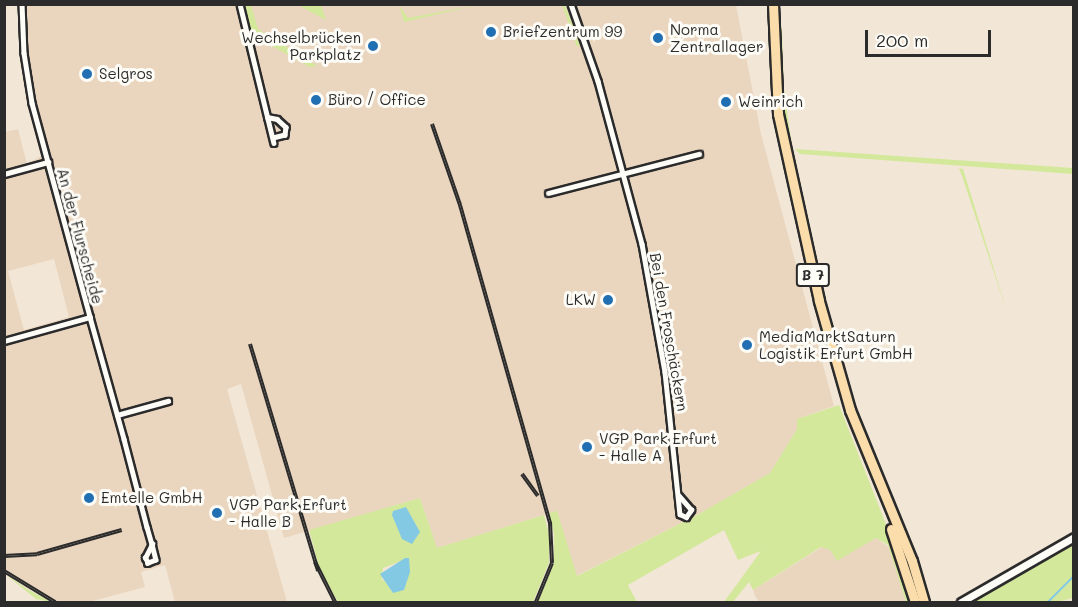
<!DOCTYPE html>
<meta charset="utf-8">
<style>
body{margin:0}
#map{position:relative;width:1078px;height:607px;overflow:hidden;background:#f2e6d6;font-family:Mali,sans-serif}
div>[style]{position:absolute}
.built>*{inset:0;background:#ead6bf}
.green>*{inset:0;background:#d4e89c}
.water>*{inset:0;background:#83c9e4}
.stream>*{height:1.5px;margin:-0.75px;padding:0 0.75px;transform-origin:0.75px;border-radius:0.75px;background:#83c9e4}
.roads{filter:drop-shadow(2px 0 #2b2b2b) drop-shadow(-2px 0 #2b2b2b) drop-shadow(0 2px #2b2b2b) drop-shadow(0 -2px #2b2b2b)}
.street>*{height:4.5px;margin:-2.25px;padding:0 2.25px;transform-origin:2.25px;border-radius:2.25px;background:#fdfcf7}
.secondary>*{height:7px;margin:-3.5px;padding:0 3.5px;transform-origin:3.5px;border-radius:3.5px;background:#fdfcf7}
.highway>*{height:9px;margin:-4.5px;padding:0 4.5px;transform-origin:4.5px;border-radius:4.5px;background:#faddab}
.rail>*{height:4px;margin-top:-2px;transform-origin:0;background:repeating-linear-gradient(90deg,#fdfcf7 0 4.5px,#2b2b2b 0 9px);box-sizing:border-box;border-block:2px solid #2b2b2b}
.dots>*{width:16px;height:16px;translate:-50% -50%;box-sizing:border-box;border:3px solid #fdfcf7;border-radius:50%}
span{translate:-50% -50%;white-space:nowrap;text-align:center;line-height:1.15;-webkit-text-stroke:6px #fdfcf7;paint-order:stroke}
.shield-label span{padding:2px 4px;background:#fdfcf7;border:2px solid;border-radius:4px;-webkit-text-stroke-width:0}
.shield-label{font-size:14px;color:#2b2b2b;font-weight:700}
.poi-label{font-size:15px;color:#2b2b2b}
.left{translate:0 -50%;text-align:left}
.right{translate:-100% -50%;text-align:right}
.street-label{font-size:15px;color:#2b2b2b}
.frame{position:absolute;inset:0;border:6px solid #2b2b2b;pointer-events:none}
.scale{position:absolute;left:865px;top:30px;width:126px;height:27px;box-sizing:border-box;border:3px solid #2b2b2b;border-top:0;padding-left:8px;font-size:18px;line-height:21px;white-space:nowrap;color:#2b2b2b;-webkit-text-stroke:4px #fdfcf7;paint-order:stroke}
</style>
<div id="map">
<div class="built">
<div style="clip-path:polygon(evenodd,18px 5px,736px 5px,761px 134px,834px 406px,797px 419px,797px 429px,770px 473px,697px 515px,576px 576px,557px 511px,437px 548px,420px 498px,284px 538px,241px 384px,227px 389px,287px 602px,175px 602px,165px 565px,141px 572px,145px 587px,89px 602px,51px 602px,5px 574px,5px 132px,18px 129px,27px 164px,41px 156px,20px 63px,18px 5px,54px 259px,69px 317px,24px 330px,8px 271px,54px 259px)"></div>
<div style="clip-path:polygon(876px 538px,891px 549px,906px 602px,759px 602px,755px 596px,753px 590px,822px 547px,830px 550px,837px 561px)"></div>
</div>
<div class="green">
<div style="clip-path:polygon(245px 5px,251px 5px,258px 29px,317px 66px,310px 67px,259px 39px,252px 42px)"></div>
<div style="clip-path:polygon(298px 5px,321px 5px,326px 20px)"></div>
<div style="clip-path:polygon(399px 5px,408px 18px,477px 5px,404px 22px)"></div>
<div style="clip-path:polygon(562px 5px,565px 5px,580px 45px,577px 47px)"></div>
<div style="clip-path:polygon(776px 29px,782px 29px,784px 90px,793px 153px,788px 151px,781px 120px)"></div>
<div style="clip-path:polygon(795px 149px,1073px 168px,1073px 174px,800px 154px)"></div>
<div style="clip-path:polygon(959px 168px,963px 169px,1008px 315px,963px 179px)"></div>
<div style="clip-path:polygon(839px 405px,893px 542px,910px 602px,906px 602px,888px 545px,876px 538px,837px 561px,830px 550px,821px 547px,753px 590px,749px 582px,733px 602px,724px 602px,761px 551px,738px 560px,724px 530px,628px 585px,637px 602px,538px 602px,554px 563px,554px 534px,549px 513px,557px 511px,577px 576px,697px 515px,770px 473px,797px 429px,797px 419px)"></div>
<div style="clip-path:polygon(evenodd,420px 498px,437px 548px,544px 515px,549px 534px,549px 563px,533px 602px,338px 602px,320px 570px,309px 530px,420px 498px,401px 561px,407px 578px,404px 584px,382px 580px,383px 568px,401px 561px)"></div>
<div style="clip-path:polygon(1073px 540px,1073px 598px,1057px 602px,968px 602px)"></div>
<div style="clip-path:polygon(5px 574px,29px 590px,51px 602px,36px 599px)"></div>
</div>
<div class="water">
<div style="clip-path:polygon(406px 507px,420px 532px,412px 544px,402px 539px,392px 515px,393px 511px)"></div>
<div style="clip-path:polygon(405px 558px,409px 558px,410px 572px,404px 590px,393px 593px,380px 574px)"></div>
</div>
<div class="stream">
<div style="left:1048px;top:602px;width:37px;rotate:-45deg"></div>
</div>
<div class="roads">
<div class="street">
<div style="left:22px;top:4px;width:49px;rotate:87.7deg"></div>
<div style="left:24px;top:53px;width:51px;rotate:80.9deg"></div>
<div style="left:32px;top:103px;width:222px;rotate:74.8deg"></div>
<div style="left:90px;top:317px;width:127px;rotate:74.4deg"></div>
<div style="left:124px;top:439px;width:91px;rotate:75.4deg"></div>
<div style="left:147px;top:527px;width:18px;rotate:74deg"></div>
<div style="left:152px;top:544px;width:16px;rotate:76deg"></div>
<div style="left:156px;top:560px;width:9px;rotate:159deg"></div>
<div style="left:148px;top:563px;width:6px;rotate:-121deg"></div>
<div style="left:145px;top:558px;width:16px;rotate:-63deg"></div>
<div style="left:240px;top:4px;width:143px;rotate:76.3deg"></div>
<div style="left:571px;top:4px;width:82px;rotate:70.7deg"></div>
<div style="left:598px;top:81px;width:169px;rotate:74.9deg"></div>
<div style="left:642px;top:244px;width:130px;rotate:79.8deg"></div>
<div style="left:665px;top:372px;width:143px;rotate:84deg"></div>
<div style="left:680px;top:514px;width:7px;rotate:27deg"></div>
<div style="left:686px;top:517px;width:9px;rotate:-54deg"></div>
<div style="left:691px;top:510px;width:18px;rotate:-131deg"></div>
<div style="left:267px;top:117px;width:10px;rotate:11deg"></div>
<div style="left:277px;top:119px;width:12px;rotate:42deg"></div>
<div style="left:286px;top:127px;width:8px;rotate:97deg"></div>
<div style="left:285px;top:135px;width:12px;rotate:166deg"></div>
<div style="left:4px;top:174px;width:46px;rotate:-15.3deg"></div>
<div style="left:548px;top:193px;width:156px;rotate:-14.5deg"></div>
<div style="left:4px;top:341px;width:89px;rotate:-15.6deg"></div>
<div style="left:117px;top:415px;width:53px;rotate:-15.4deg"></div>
</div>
<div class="secondary">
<div style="left:961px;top:602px;width:130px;rotate:-29.9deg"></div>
</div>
<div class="highway">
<div style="left:773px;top:4px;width:110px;rotate:87.4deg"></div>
<div style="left:778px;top:114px;width:191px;rotate:77.6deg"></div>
<div style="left:819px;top:301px;width:113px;rotate:74.1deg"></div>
<div style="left:850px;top:410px;width:163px;rotate:67.7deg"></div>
<div style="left:912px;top:561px;width:43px;rotate:73.7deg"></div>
<div style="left:891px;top:529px;width:77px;rotate:71.8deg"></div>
</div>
</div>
<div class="rail">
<div style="left:432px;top:124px;width:86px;rotate:70.9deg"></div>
<div style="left:460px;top:205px;width:330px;rotate:74.2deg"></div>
<div style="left:550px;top:522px;width:41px;rotate:87.2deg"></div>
<div style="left:552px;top:563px;width:42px;rotate:112.3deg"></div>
<div style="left:250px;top:344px;width:237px;rotate:73.3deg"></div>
<div style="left:522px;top:474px;width:27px;rotate:54deg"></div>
<div style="left:4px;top:556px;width:33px;rotate:-3deg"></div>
<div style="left:37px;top:554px;width:88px;rotate:-15.8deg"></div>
<div style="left:315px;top:562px;width:45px;rotate:63.4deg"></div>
<div style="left:4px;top:571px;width:60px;rotate:31.3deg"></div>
</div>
<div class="dots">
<div style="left:491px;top:32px;background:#1f6fb2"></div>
<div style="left:658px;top:38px;background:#1f6fb2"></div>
<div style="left:373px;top:46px;background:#1f6fb2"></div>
<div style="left:87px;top:74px;background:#1f6fb2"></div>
<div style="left:316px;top:100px;background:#1f6fb2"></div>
<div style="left:726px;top:102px;background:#1f6fb2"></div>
<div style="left:608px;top:300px;background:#1f6fb2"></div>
<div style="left:747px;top:345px;background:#1f6fb2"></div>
<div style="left:587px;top:447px;background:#1f6fb2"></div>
<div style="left:89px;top:498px;background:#1f6fb2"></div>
<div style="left:217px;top:513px;background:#1f6fb2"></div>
</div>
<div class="shield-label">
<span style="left:813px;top:275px">B 7</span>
</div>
<div class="poi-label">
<span class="left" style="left:670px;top:38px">Norma<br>Zentrallager</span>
<span class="left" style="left:503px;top:32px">Briefzentrum 99</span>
<span class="right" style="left:361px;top:46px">Wechselbrücken<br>Parkplatz</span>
<span class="left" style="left:99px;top:74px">Selgros</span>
<span class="left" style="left:328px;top:100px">Büro / Office</span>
<span class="left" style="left:738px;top:102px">Weinrich</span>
<span class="right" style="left:596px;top:300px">LKW</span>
<span class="left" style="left:759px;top:345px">MediaMarktSaturn<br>Logistik Erfurt GmbH</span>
<span class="left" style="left:599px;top:447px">VGP Park Erfurt<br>- Halle A</span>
<span class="left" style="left:101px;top:498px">Emtelle GmbH</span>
<span class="left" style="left:229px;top:513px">VGP Park Erfurt<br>- Halle B</span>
</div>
<div class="street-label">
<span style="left:80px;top:236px;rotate:75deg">An der Flurscheide</span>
<span style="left:669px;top:332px;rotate:80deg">Bei den Froschäckern</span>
</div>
<div class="frame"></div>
<div class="scale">200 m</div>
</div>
